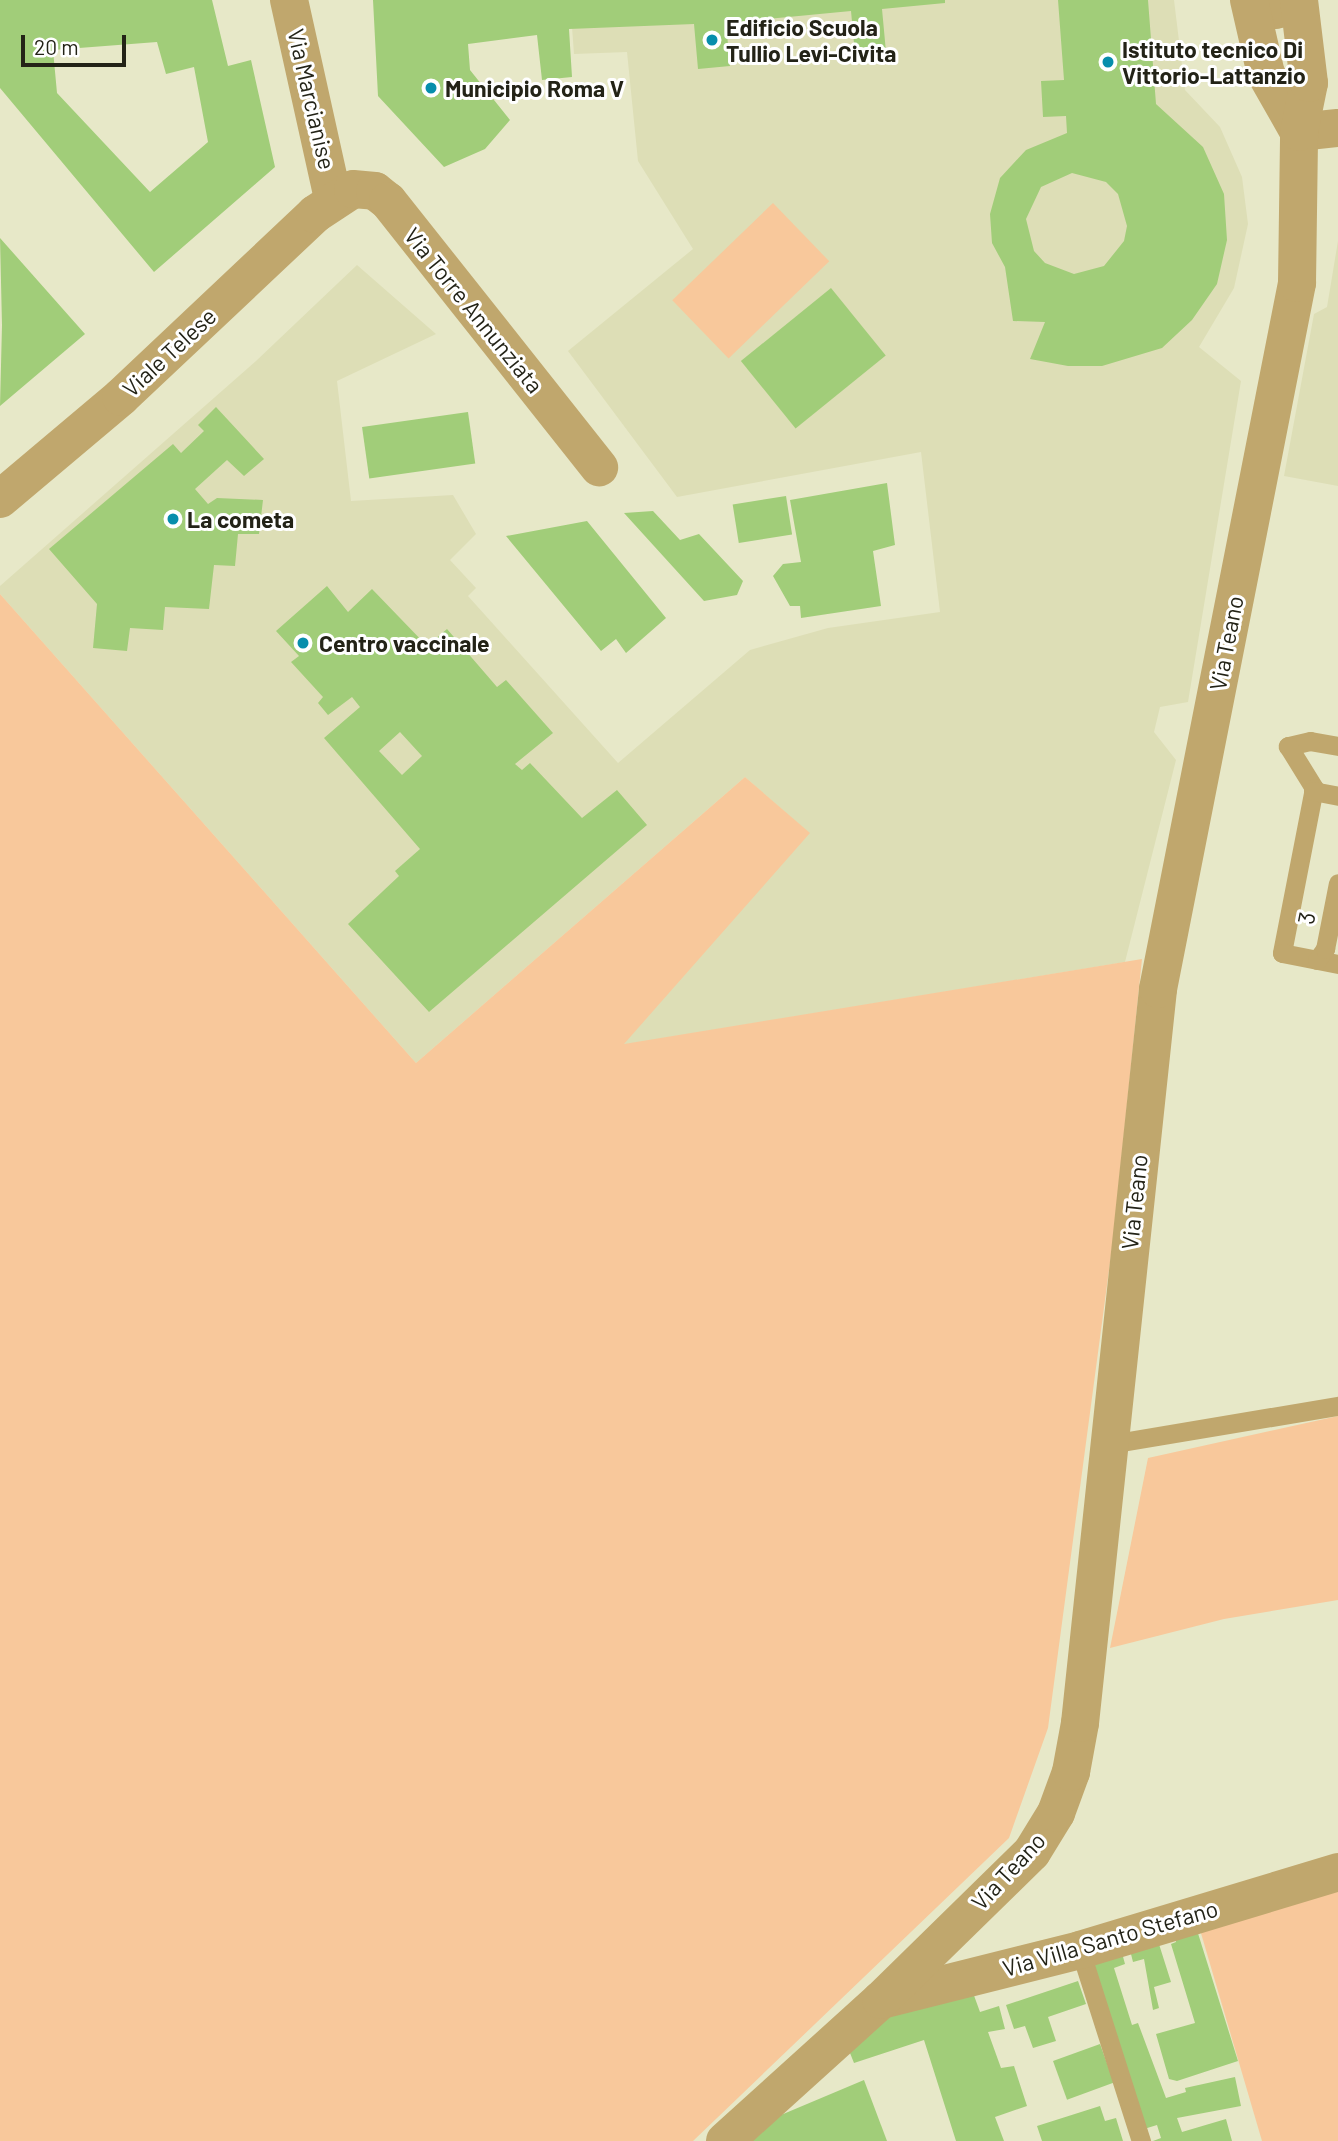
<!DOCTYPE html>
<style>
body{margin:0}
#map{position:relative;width:1338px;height:2141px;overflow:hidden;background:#e7e8c8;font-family:Barlow,sans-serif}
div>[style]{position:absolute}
.built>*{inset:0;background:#dddeb6}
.green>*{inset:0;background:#f8c89b;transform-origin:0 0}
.building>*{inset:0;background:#a1cd79;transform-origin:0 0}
.service>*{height:19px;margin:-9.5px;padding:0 9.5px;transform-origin:9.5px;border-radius:9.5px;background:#c0a76d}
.minor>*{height:38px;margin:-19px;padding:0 19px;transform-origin:19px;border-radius:19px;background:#c0a76d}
.tertiary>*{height:38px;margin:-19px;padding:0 19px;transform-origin:19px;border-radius:19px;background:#c0a76d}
.dots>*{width:19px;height:19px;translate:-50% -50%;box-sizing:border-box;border:4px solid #fff;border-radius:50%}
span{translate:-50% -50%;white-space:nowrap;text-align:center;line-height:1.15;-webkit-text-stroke:6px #fff;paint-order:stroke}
.poi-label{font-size:23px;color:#232317;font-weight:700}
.left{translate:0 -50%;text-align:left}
.street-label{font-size:23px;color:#232317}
.scale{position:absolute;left:21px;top:35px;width:105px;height:32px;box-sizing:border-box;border:4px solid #232317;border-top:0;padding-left:9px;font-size:21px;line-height:24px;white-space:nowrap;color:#232317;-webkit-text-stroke:5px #fff;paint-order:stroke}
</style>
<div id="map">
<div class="built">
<div style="clip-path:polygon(570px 0,1174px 0,1185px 90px,1220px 127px,1242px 177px,1248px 224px,1234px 288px,1199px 347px,1241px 381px,1188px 702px,1160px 707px,1154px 732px,1176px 760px,1125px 962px,622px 1045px,809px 833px,745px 777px,416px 1063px,0 594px,0 586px,256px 361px,357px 265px,436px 334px,337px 381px,351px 501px,453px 495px,476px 534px,450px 560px,476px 588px,468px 596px,618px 763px,750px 650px,828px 628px,940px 612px,921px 452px,677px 497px,568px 351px,693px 249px,638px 161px,627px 52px,574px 54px)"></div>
<div style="clip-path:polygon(1338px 241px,1338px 486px,1284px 476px,1314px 314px,1327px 307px)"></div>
</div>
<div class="green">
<div style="left:773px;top:203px;width:81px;height:140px;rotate:46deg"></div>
<div style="clip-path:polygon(0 594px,416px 1063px,745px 777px,810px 833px,624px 1044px,1142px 959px,1113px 1240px,1048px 1728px,1009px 1838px,693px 2141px,0 2141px)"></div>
<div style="clip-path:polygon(1338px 1416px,1338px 1600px,1224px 1619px,1110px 1648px,1148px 1458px)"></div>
<div style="clip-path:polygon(1338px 1883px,1338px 2141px,1262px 2141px,1198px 1923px)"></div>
</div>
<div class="building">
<div style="clip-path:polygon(evenodd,0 0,212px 0,228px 66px,251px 60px,275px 167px,154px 272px,0 88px,0 0,157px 42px,166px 74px,194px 67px,208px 142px,150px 192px,57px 93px,53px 50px,157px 42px)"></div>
<div style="clip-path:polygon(373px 0,945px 0,945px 3px,882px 9px,886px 52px,855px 54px,851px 11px,726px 23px,730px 66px,698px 69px,694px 24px,569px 29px,572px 77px,542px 80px,537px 35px,468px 44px,470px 70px,510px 120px,485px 149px,444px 167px,378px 96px)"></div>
<div style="clip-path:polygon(evenodd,1058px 0,1148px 0,1156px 104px,1203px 147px,1224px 194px,1227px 240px,1217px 284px,1192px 320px,1162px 348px,1102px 366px,1068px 366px,1030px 359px,1045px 322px,1013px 321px,1005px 267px,992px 243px,990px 214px,1000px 178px,1026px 150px,1067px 133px,1066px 116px,1043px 117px,1041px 81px,1064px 80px,1058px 0,1072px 173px,1106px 182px,1118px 194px,1127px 226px,1124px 241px,1104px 266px,1074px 274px,1045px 263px,1034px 251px,1026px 219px,1041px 187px,1072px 173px)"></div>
<div style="clip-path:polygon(0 238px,85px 334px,0 406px,2px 325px)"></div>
<div style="left:831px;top:288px;width:87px;height:116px;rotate:51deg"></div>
<div style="clip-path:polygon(216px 407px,264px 459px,244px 476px,227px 460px,195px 489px,208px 504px,217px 498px,263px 500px,259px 534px,238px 534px,235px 566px,214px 565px,209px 609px,165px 607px,163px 630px,130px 628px,127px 651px,93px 648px,97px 604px,49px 549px,173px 444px,181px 453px,204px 431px,198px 425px)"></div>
<div style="left:468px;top:412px;width:52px;height:107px;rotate:82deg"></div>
<div style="clip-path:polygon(887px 483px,895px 545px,873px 551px,881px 606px,801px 618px,800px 606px,790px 606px,773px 576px,783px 564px,801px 562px,790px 500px)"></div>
<div style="left:786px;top:496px;width:39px;height:54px;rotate:81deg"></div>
<div style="clip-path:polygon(653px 511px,680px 540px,699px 534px,743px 581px,737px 595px,704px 601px,624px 513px)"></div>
<div style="clip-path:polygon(587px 521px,666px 618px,626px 653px,616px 639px,601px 651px,506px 536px)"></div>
<div style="clip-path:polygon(evenodd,327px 586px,348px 612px,372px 589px,427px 646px,447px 629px,497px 687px,506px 680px,553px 733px,515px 764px,522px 770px,530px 763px,582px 818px,617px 790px,647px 825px,429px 1012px,348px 924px,399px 876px,395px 871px,420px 849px,324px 738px,360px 707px,352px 697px,328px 715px,318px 703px,323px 697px,291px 662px,299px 656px,276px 631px,327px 586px,400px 732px,422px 756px,402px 775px,379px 751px,400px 732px)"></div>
<div style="clip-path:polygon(1196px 1927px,1238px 2061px,1177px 2081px,1169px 2079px,1156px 2034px,1195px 2023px,1171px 1944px,1176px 1942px,1174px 1934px)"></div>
<div style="clip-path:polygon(1158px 1941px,1171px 1982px,1154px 1987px,1159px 2008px,1153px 2010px,1144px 1959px,1133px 1962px,1130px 1950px)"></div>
<div style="clip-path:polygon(1122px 1953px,1125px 1964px,1114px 1968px,1132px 2025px,1138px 2023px,1166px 2098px,1186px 2092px,1185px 2088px,1235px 2077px,1241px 2106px,1177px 2118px,1182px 2132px,1226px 2119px,1232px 2141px,1153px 2141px,1161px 2138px,1157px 2125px,1144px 2129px,1092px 1962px)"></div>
<div style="clip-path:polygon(1078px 1981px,1086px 2004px,1048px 2017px,1056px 2041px,1033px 2048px,1025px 2026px,1014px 2029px,1006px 2005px)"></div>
<div style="clip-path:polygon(972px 1990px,980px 2012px,999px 2006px,1005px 2029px,988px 2032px,1001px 2068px,1014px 2066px,1027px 2106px,995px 2117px,1004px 2141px,956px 2141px,924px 2040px,854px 2063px,848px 2048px,874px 2022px)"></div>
<div style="left:1100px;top:2044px;width:41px;height:50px;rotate:70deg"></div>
<div style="clip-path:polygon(864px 2080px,887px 2141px,746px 2141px,769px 2120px)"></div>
<div style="clip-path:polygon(1100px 2106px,1105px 2121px,1116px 2118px,1123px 2141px,1042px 2141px,1037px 2126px)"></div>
</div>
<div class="service">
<div style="left:1338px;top:746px;width:28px;rotate:-170deg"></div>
<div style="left:1310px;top:741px;width:23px;rotate:167deg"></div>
<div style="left:1288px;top:746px;width:49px;rotate:58.2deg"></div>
<div style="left:1314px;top:788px;width:168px;rotate:101deg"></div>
<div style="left:1282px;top:953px;width:57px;rotate:11.1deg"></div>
<div style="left:1313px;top:791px;width:25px;rotate:11deg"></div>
<div style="left:1317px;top:960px;width:14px;rotate:-54deg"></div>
<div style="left:1325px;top:949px;width:67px;rotate:-78.9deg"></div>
<div style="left:1110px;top:1444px;width:231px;rotate:-9.5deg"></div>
<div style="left:1080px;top:1950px;width:201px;rotate:72.3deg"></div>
</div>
<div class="minor">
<div style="left:289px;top:0;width:203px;rotate:77.5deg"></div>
<div style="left:1255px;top:0;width:23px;rotate:25deg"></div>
<div style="left:1276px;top:10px;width:18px;rotate:-34deg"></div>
<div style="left:1299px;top:132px;width:39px;rotate:-6deg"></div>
<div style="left:0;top:499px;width:158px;rotate:-40.1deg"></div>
<div style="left:121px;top:397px;width:267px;rotate:-43.3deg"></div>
<div style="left:315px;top:214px;width:45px;rotate:-33.3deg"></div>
<div style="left:353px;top:189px;width:22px;rotate:5deg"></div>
<div style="left:375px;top:191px;width:16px;rotate:38deg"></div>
<div style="left:388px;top:201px;width:340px;rotate:51.6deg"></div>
<div style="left:881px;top:2000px;width:205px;rotate:-14.1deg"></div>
<div style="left:1080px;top:1950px;width:270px;rotate:-16.8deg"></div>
</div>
<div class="tertiary">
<div style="left:1249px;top:0;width:76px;rotate:77.1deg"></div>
<div style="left:1266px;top:74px;width:67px;rotate:60.4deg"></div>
<div style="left:725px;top:2141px;width:210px;rotate:-42.1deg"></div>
<div style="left:881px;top:2000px;width:211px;rotate:-44.4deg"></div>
<div style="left:1032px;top:1852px;width:46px;rotate:-58.4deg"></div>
<div style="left:1056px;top:1813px;width:44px;rotate:-69.9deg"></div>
<div style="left:1071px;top:1772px;width:50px;rotate:-79.6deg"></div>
<div style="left:1080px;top:1723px;width:738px;rotate:-83.93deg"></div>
<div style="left:1158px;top:989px;width:720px;rotate:-78.86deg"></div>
<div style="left:1297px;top:283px;width:151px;rotate:-89.2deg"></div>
<div style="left:1299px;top:132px;width:50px;rotate:-78.5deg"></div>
<div style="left:1309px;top:83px;width:84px;rotate:-96.9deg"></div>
</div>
<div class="dots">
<div style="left:712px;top:40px;background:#078eac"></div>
<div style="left:1108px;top:62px;background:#078eac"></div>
<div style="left:431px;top:88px;background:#078eac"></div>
<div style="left:173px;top:519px;background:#078eac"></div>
<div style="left:303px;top:643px;background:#078eac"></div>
</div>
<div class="poi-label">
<span class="left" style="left:726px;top:40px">Edificio Scuola<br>Tullio Levi-Civita</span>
<span class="left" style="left:1122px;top:62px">Istituto tecnico Di<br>Vittorio-Lattanzio</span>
<span class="left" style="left:445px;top:88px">Municipio Roma V</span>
<span class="left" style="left:187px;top:519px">La cometa</span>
<span class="left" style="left:319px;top:643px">Centro vaccinale</span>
</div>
<div class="street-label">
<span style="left:312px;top:99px;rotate:77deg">Via Marcianise</span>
<span style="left:474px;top:310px;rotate:51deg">Via Torre Annunziata</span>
<span style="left:169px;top:352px;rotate:-43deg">Viale Telese</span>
<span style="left:1226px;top:643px;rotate:-79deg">Via Teano</span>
<span style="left:1306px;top:918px;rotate:-79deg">3</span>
<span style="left:1134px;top:1202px;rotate:-84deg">Via Teano</span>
<span style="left:1008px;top:1871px;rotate:-47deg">Via Teano</span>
<span style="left:1110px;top:1938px;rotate:-16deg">Via Villa Santo Stefano</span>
</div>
<div class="scale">20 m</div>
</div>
